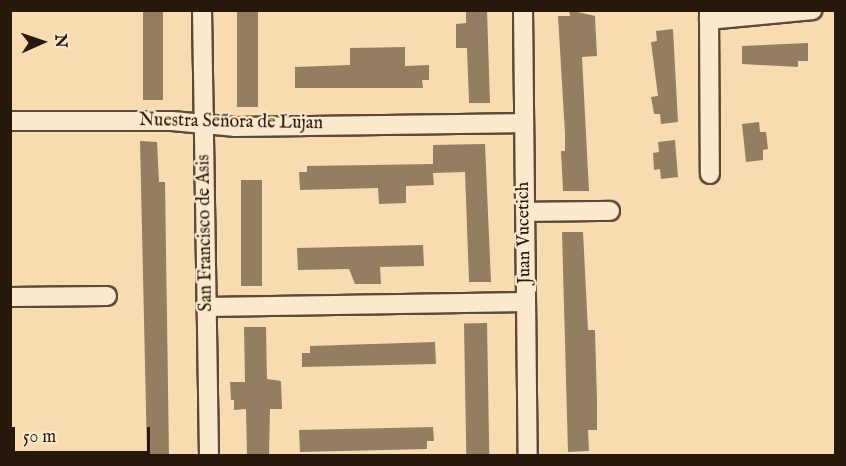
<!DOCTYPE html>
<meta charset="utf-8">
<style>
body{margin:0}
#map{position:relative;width:846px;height:466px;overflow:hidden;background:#f9dbb2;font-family:"IM FELL English",serif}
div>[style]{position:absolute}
.building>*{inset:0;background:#947e62;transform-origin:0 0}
.roads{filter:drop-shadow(2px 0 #5b4a35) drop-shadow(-2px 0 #5b4a35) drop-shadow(0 2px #5b4a35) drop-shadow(0 -2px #5b4a35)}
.minor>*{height:18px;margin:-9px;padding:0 9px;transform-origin:9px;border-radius:9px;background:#fbe8cd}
span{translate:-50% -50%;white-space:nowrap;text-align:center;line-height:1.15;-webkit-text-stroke:4.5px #fbe8cd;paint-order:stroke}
.street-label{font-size:18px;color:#26190b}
.frame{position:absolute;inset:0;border:12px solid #26190b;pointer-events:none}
.north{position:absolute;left:12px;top:12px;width:60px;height:60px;-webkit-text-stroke:4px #fbe8cd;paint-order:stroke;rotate:87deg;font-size:16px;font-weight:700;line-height:24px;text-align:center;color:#26190b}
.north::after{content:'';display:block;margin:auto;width:21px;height:27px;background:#26190b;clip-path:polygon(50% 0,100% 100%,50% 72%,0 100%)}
.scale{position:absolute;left:12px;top:427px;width:138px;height:27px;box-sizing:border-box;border:3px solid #26190b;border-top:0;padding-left:8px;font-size:18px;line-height:21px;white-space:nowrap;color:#26190b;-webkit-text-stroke:4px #fbe8cd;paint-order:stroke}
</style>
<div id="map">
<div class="building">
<div style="left:143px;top:10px;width:20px;height:90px"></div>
<div style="left:237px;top:10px;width:21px;height:97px"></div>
<div style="clip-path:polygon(466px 10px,487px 10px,490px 103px,469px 103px,467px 48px,456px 48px,456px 24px,466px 23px)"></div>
<div style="clip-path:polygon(569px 10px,595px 16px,597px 56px,582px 57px,589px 191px,563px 191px,561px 151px,565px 151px,565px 134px,558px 16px,570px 16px)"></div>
<div style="clip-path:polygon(673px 29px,678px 122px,661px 124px,660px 114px,654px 114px,651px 97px,658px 96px,651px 42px,657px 41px,656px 31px)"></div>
<div style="clip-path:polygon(808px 43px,808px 61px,798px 61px,798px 67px,742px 64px,742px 46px)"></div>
<div style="clip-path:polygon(405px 47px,405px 66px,429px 65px,429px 80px,422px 80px,423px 88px,295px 88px,295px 67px,350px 65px,350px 48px)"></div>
<div style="clip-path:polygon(759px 122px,760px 132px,766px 132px,768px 149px,763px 150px,763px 160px,746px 162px,742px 124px)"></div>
<div style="clip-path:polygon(675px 140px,678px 177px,661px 179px,660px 169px,654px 170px,653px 153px,659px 152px,658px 142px)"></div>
<div style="clip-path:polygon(140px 141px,157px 142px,159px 182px,165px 182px,169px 455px,147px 455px)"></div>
<div style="clip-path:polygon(485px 144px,491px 282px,469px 282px,465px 172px,433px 173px,434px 185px,406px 186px,406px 203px,379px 204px,378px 188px,300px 190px,299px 172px,307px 172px,307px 166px,433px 164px,433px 173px,433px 145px)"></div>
<div style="left:241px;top:180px;width:21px;height:106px"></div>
<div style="clip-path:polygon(562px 232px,583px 232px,588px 330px,595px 330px,597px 401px,597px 430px,588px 430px,589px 451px,568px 452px)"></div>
<div style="clip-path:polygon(423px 245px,424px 266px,380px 267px,381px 284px,355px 284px,349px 269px,298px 270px,297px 248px)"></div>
<div style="left:487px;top:323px;width:133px;height:23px;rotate:89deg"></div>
<div style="clip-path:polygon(244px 327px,266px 327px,267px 379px,281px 381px,282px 409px,270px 409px,269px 456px,247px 456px,246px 409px,234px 410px,234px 400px,231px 400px,230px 382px,245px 382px)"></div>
<div style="clip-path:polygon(435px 342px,436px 364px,302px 367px,302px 353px,310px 353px,310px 346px)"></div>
<div style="clip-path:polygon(433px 427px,434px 441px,427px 441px,427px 449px,300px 452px,299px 430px)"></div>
</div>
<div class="roads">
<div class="minor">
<div style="left:202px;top:10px;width:446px;rotate:89.1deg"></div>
<div style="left:523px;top:10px;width:446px;rotate:89.4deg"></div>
<div style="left:709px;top:10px;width:164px;rotate:89.7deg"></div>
<div style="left:709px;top:20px;width:104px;rotate:-5.5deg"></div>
<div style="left:10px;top:121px;width:162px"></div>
<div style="left:172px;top:121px;width:64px;rotate:5.4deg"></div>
<div style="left:236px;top:127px;width:288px;rotate:-0.8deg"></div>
<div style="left:525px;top:212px;width:85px;rotate:-0.7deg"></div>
<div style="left:10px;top:297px;width:97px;rotate:-0.6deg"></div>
<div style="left:207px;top:307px;width:319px;rotate:-0.9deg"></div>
</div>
</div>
<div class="street-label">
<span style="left:231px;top:123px;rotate:1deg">Nuestra Señora de Lujan</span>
<span style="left:206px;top:233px;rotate:-91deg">San Francisco de Asis</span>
<span style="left:525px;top:233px;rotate:-91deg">Juan Vucetich</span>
</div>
<div class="frame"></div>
<div class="north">N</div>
<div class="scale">50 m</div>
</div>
